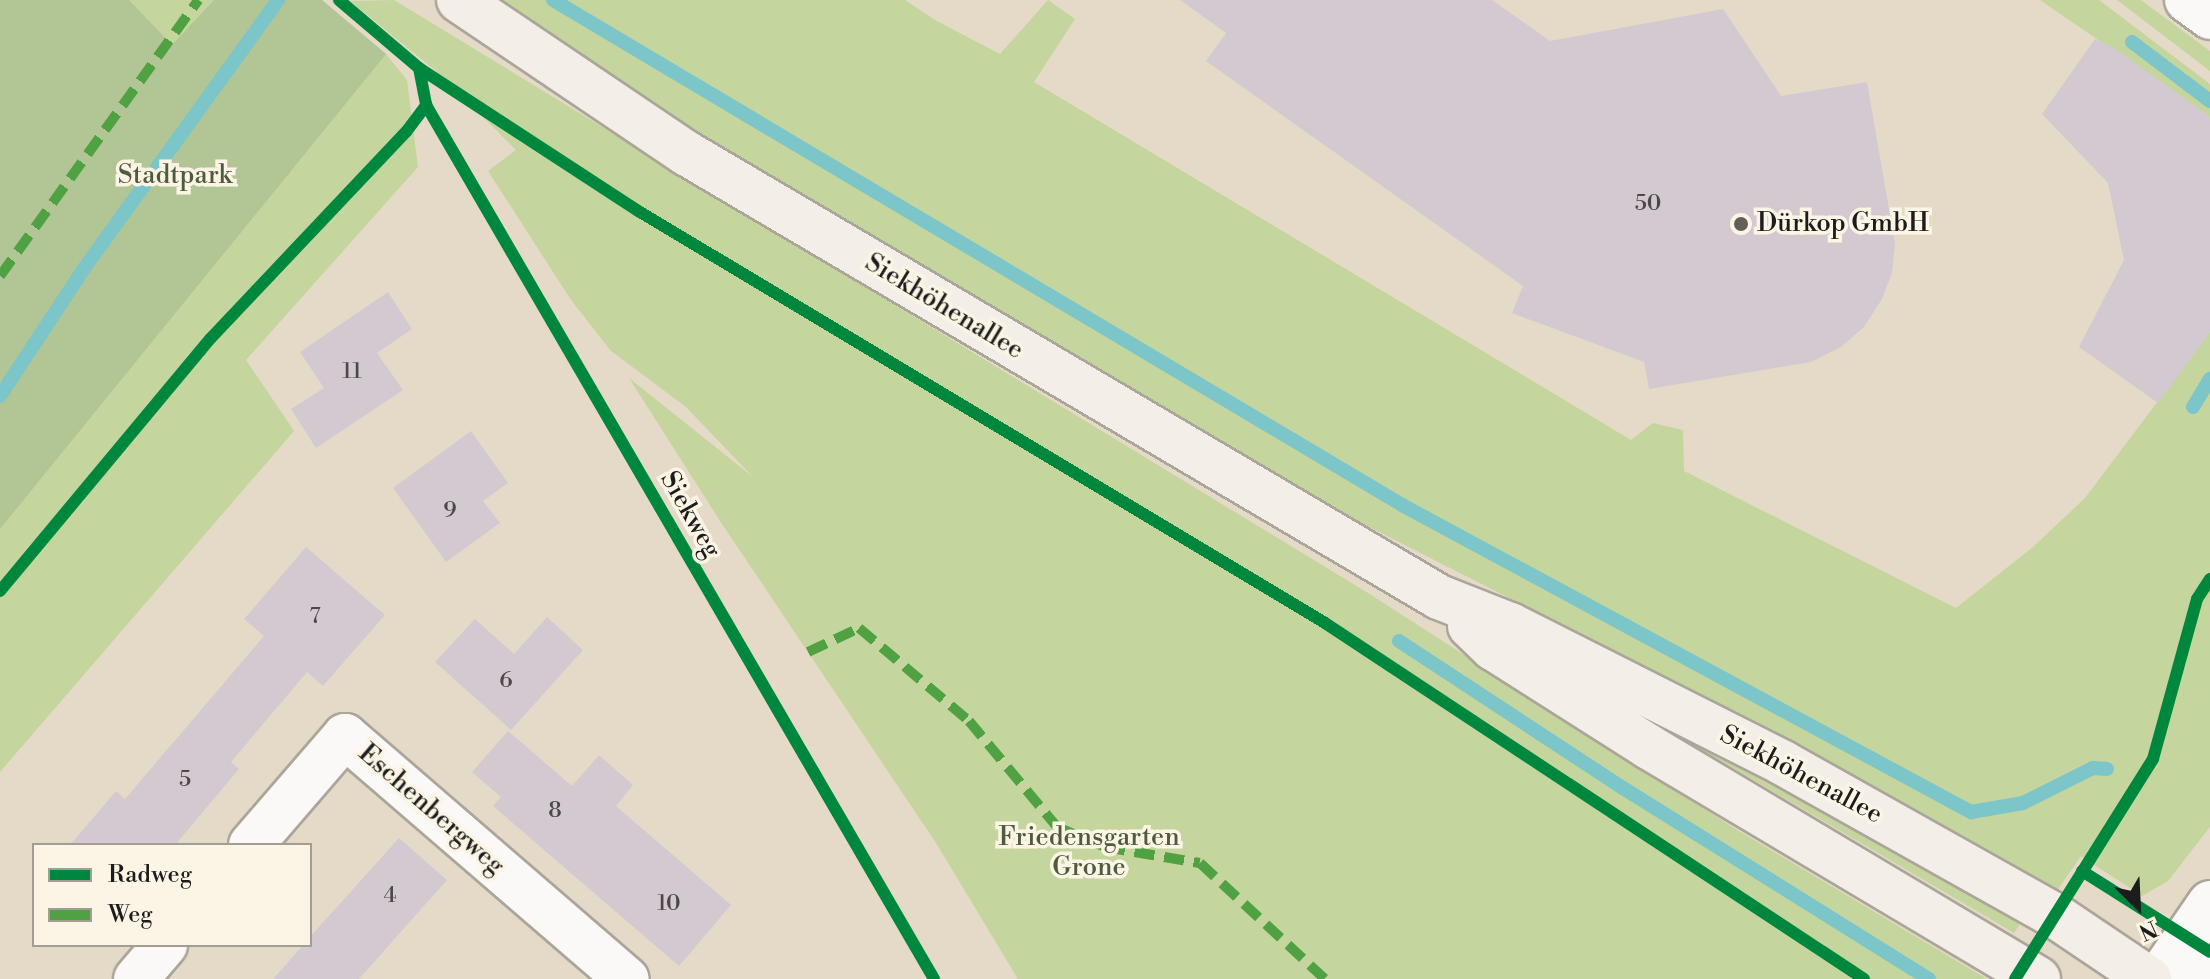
<!DOCTYPE html>
<meta charset="utf-8">
<style>
body{margin:0}
#map{position:relative;width:2210px;height:979px;overflow:hidden;background:#e5dac8;font-family:"Libre Bodoni",serif}
div>[style]{position:absolute}
.green>*{inset:0;background:#c5d59e}
.forest>*{inset:0;background:#b2c595}
.stream>*{height:14px;margin:-7px;padding:0 7px;transform-origin:7px;border-radius:7px;background:#7cc5c9}
.building>*{inset:0;background:#d2cad0}
.roads{filter:drop-shadow(2px 0 #aca59a) drop-shadow(-2px 0 #aca59a) drop-shadow(0 2px #aca59a) drop-shadow(0 -2px #aca59a)}
.minor>*{height:44px;margin:-22px;padding:0 22px;transform-origin:22px;border-radius:22px;background:#fbf9f7}
.secondary>*{height:44px;margin:-22px;padding:0 22px;transform-origin:22px;border-radius:22px;background:#f3efe8}
.quiet>*{height:10px;margin-top:-5px;transform-origin:0;background:repeating-linear-gradient(90deg,#4fa141 0 20px,transparent 0 30px)}
.cycleway>*{height:12px;margin:-6px;padding:0 6px;transform-origin:6px;border-radius:6px;background:#00873e}
.dots>*{width:22px;height:22px;translate:-50% -50%;box-sizing:border-box;border:4px solid #fcf5e5;border-radius:50%}
span{translate:-50% -50%;white-space:nowrap;text-align:center;line-height:1.15;-webkit-text-stroke:7px #fcf5e5;paint-order:stroke}
.number-label{font-size:22px;color:#4a4849}
.number-label span{-webkit-text-stroke-width:0}
.park-label{font-size:26px;color:#4e5b3d}
.poi-label{font-size:26px;color:#1c1c1c}
.left{translate:0 -50%;text-align:left}
.street-label{font-size:26px;color:#1c1c1c}
.legend{position:absolute;left:32px;top:843px;width:280px;height:104px;box-sizing:border-box;background:#fcf5e5;border:2px solid #a29e95;margin:0;padding:10px 14px;list-style:none;font-size:24px;color:#1c1c1c}
.legend li{display:flex;align-items:center;gap:16px;height:40px}
.legend b{width:40px;border:2px solid #a29e95}
.north{position:absolute;left:2098px;top:867px;width:80px;height:80px;-webkit-text-stroke:6px #fcf5e5;paint-order:stroke;rotate:156deg;font-size:22px;font-weight:700;line-height:32px;text-align:center;color:#1c1c1c}
.north::after{content:'';display:block;margin:auto;width:28px;height:36px;background:#1c1c1c;clip-path:polygon(50% 0,100% 100%,50% 72%,0 100%)}
</style>
<div id="map">
<div class="green">
<div style="clip-path:polygon(0 0,322px 0,386px 54px,407px 80px,418px 167px,246px 360px,294px 431px,0 772px)"></div>
<div style="clip-path:polygon(394px 0,1368px 593px,1734px 828px,1987px 979px,1018px 979px,936px 843px,720px 521px,629px 378px,753px 477px,686px 407px,611px 351px,571px 300px,488px 171px,516px 150px,442px 76px,350px 1px)"></div>
<div style="clip-path:polygon(501px 0,905px 0,935px 20px,1000px 54px,1048px 0,1075px 19px,1034px 82px,1631px 440px,1653px 423px,1683px 430px,1684px 471px,1956px 608px,2033px 547px,2085px 498px,2210px 332px,2210px 827px,2168px 881px,2142px 896px,2081px 856px,2054px 895px,1523px 605px,1308px 496px,620px 85px)"></div>
<div style="clip-path:polygon(2040px 0,2099px 0,2210px 84px,2210px 117px)"></div>
<div style="clip-path:polygon(2117px 0,2141px 0,2210px 51px,2210px 71px)"></div>
<div style="clip-path:polygon(1516px 634px,2023px 919px,2014px 933px,1730px 766px,1570px 685px)"></div>
</div>
<div class="forest">
<div style="clip-path:polygon(0 0,129px 0,172px 45px,214px 0,322px 0,386px 54px,0 529px)"></div>
</div>
<div class="stream">
<div style="left:553px;top:0;width:988px;rotate:30.74deg"></div>
<div style="left:1402px;top:505px;width:647px;rotate:28.35deg"></div>
<div style="left:1971px;top:812px;width:53px;rotate:-9.8deg"></div>
<div style="left:2023px;top:803px;width:78px;rotate:-26.6deg"></div>
<div style="left:2093px;top:768px;width:14px;rotate:4deg"></div>
<div style="left:2132px;top:42px;width:98px;rotate:37.1deg"></div>
<div style="left:0;top:396px;width:154px;rotate:-56.6deg"></div>
<div style="left:85px;top:267px;width:329px;rotate:-54.1deg"></div>
<div style="left:2193px;top:407px;width:33px;rotate:-59deg"></div>
<div style="left:1399px;top:641px;width:268px;rotate:33.3deg"></div>
<div style="left:1623px;top:788px;width:361px;rotate:32deg"></div>
</div>
<div class="building">
<div style="clip-path:polygon(1180px 0,1492px 0,1550px 41px,1723px 9px,1781px 96px,1867px 82px,1895px 244px,1892px 273px,1882px 299px,1864px 327px,1841px 347px,1811px 362px,1649px 389px,1644px 362px,1512px 313px,1523px 286px,1206px 61px,1226px 33px)"></div>
<div style="clip-path:polygon(2095px 39px,2117px 50px,2210px 117px,2210px 332px,2158px 403px,2079px 347px,2124px 260px,2108px 183px,2042px 114px)"></div>
<div style="clip-path:polygon(388px 292px,412px 329px,377px 353px,403px 390px,316px 448px,291px 409px,324px 388px,300px 352px)"></div>
<div style="clip-path:polygon(471px 431px,508px 483px,483px 501px,500px 523px,446px 562px,393px 488px)"></div>
<div style="clip-path:polygon(306px 547px,385px 615px,323px 686px,307px 672px,231px 762px,239px 769px,175px 845px,70px 845px,116px 791px,125px 799px,264px 636px,244px 619px)"></div>
<div style="clip-path:polygon(547px 617px,583px 650px,511px 730px,435px 662px,475px 619px,514px 654px)"></div>
<div style="clip-path:polygon(508px 731px,572px 786px,599px 755px,633px 785px,616px 806px,731px 905px,679px 966px,493px 806px,501px 797px,472px 772px)"></div>
<div style="clip-path:polygon(399px 838px,447px 880px,359px 979px,273px 979px,303px 945px,310px 945px,310px 937px)"></div>
</div>
<div class="roads">
<div class="minor">
<div style="left:2187px;top:0;width:29px;rotate:36deg"></div>
<div style="left:251px;top:845px;width:144px;rotate:-49.2deg"></div>
<div style="left:345px;top:736px;width:372px;rotate:40.8deg"></div>
<div style="left:136px;top:979px;width:45px;rotate:-49.5deg"></div>
<div style="left:2158px;top:979px;width:92px;rotate:-55.6deg"></div>
<div style="left:2200px;top:979px;width:16px;rotate:-52deg"></div>
</div>
<div class="secondary">
<div style="left:459px;top:0;width:274px;rotate:34deg"></div>
<div style="left:686px;top:153px;width:874px;rotate:30.53deg"></div>
<div style="left:1439px;top:597px;width:76px;rotate:21.5deg"></div>
<div style="left:1510px;top:625px;width:306px;rotate:26.8deg"></div>
<div style="left:1783px;top:763px;width:311px;rotate:29.3deg"></div>
<div style="left:2054px;top:915px;width:115px;rotate:34deg"></div>
<div style="left:1470px;top:626px;width:32px;rotate:44deg"></div>
<div style="left:1493px;top:648px;width:185px;rotate:32.4deg"></div>
<div style="left:1649px;top:747px;width:453px;rotate:30.8deg"></div>
</div>
</div>
<div class="quiet">
<div style="left:0;top:276px;width:340px;rotate:-54.3deg"></div>
<div style="left:808px;top:652px;width:56px;rotate:-25.2deg"></div>
<div style="left:859px;top:628px;width:144px;rotate:40.2deg"></div>
<div style="left:969px;top:721px;width:138px;rotate:50.3deg"></div>
<div style="left:1057px;top:827px;width:52px;rotate:22.6deg"></div>
<div style="left:1105px;top:847px;width:96px;rotate:9.6deg"></div>
<div style="left:1200px;top:863px;width:171px;rotate:42.9deg"></div>
</div>
<div class="cycleway">
<div style="left:339px;top:0;width:105px;rotate:40.4deg"></div>
<div style="left:419px;top:68px;width:264px;rotate:33.1deg"></div>
<div style="left:640px;top:212px;width:799px;rotate:30.96deg"></div>
<div style="left:1325px;top:623px;width:646px;rotate:33.44deg"></div>
<div style="left:419px;top:68px;width:38px;rotate:79deg"></div>
<div style="left:426px;top:105px;width:1011px;rotate:59.83deg"></div>
<div style="left:0;top:591px;width:329px;rotate:-50.2deg"></div>
<div style="left:211px;top:338px;width:284px;rotate:-46.6deg"></div>
<div style="left:406px;top:132px;width:34px;rotate:-53deg"></div>
<div style="left:2082px;top:871px;width:151px;rotate:32.3deg"></div>
<div style="left:2015px;top:979px;width:260px;rotate:-57.9deg"></div>
<div style="left:2153px;top:759px;width:166px;rotate:-74.6deg"></div>
<div style="left:2197px;top:599px;width:24px;rotate:-57deg"></div>
</div>
<div class="dots">
<div style="left:1741px;top:224px;background:#625e58"></div>
</div>
<div class="number-label">
<span style="left:1648px;top:204px">50</span>
<span style="left:352px;top:372px">11</span>
<span style="left:450px;top:511px">9</span>
<span style="left:315px;top:617px">7</span>
<span style="left:506px;top:681px">6</span>
<span style="left:185px;top:780px">5</span>
<span style="left:555px;top:811px">8</span>
<span style="left:390px;top:896px">4</span>
<span style="left:669px;top:904px">10</span>
</div>
<div class="park-label">
<span style="left:175px;top:176px">Stadtpark</span>
<span style="left:1089px;top:853px">Friedensgarten<br>Grone</span>
</div>
<div class="poi-label">
<span class="left" style="left:1757px;top:224px">Dürkop GmbH</span>
</div>
<div class="street-label">
<span style="left:944px;top:307px;rotate:31deg">Siekhöhenallee</span>
<span style="left:690px;top:515px;rotate:60deg">Siekweg</span>
<span style="left:1801px;top:775px;rotate:28deg">Siekhöhenallee</span>
<span style="left:431px;top:810px;rotate:41deg">Eschenbergweg</span>
</div>
<ul class="legend">
<li><b style="height:10px;background:#00873e"></b>Radweg</li>
<li><b style="height:10px;background:#4fa141"></b>Weg</li>
</ul>
<div class="north">N</div>
</div>
